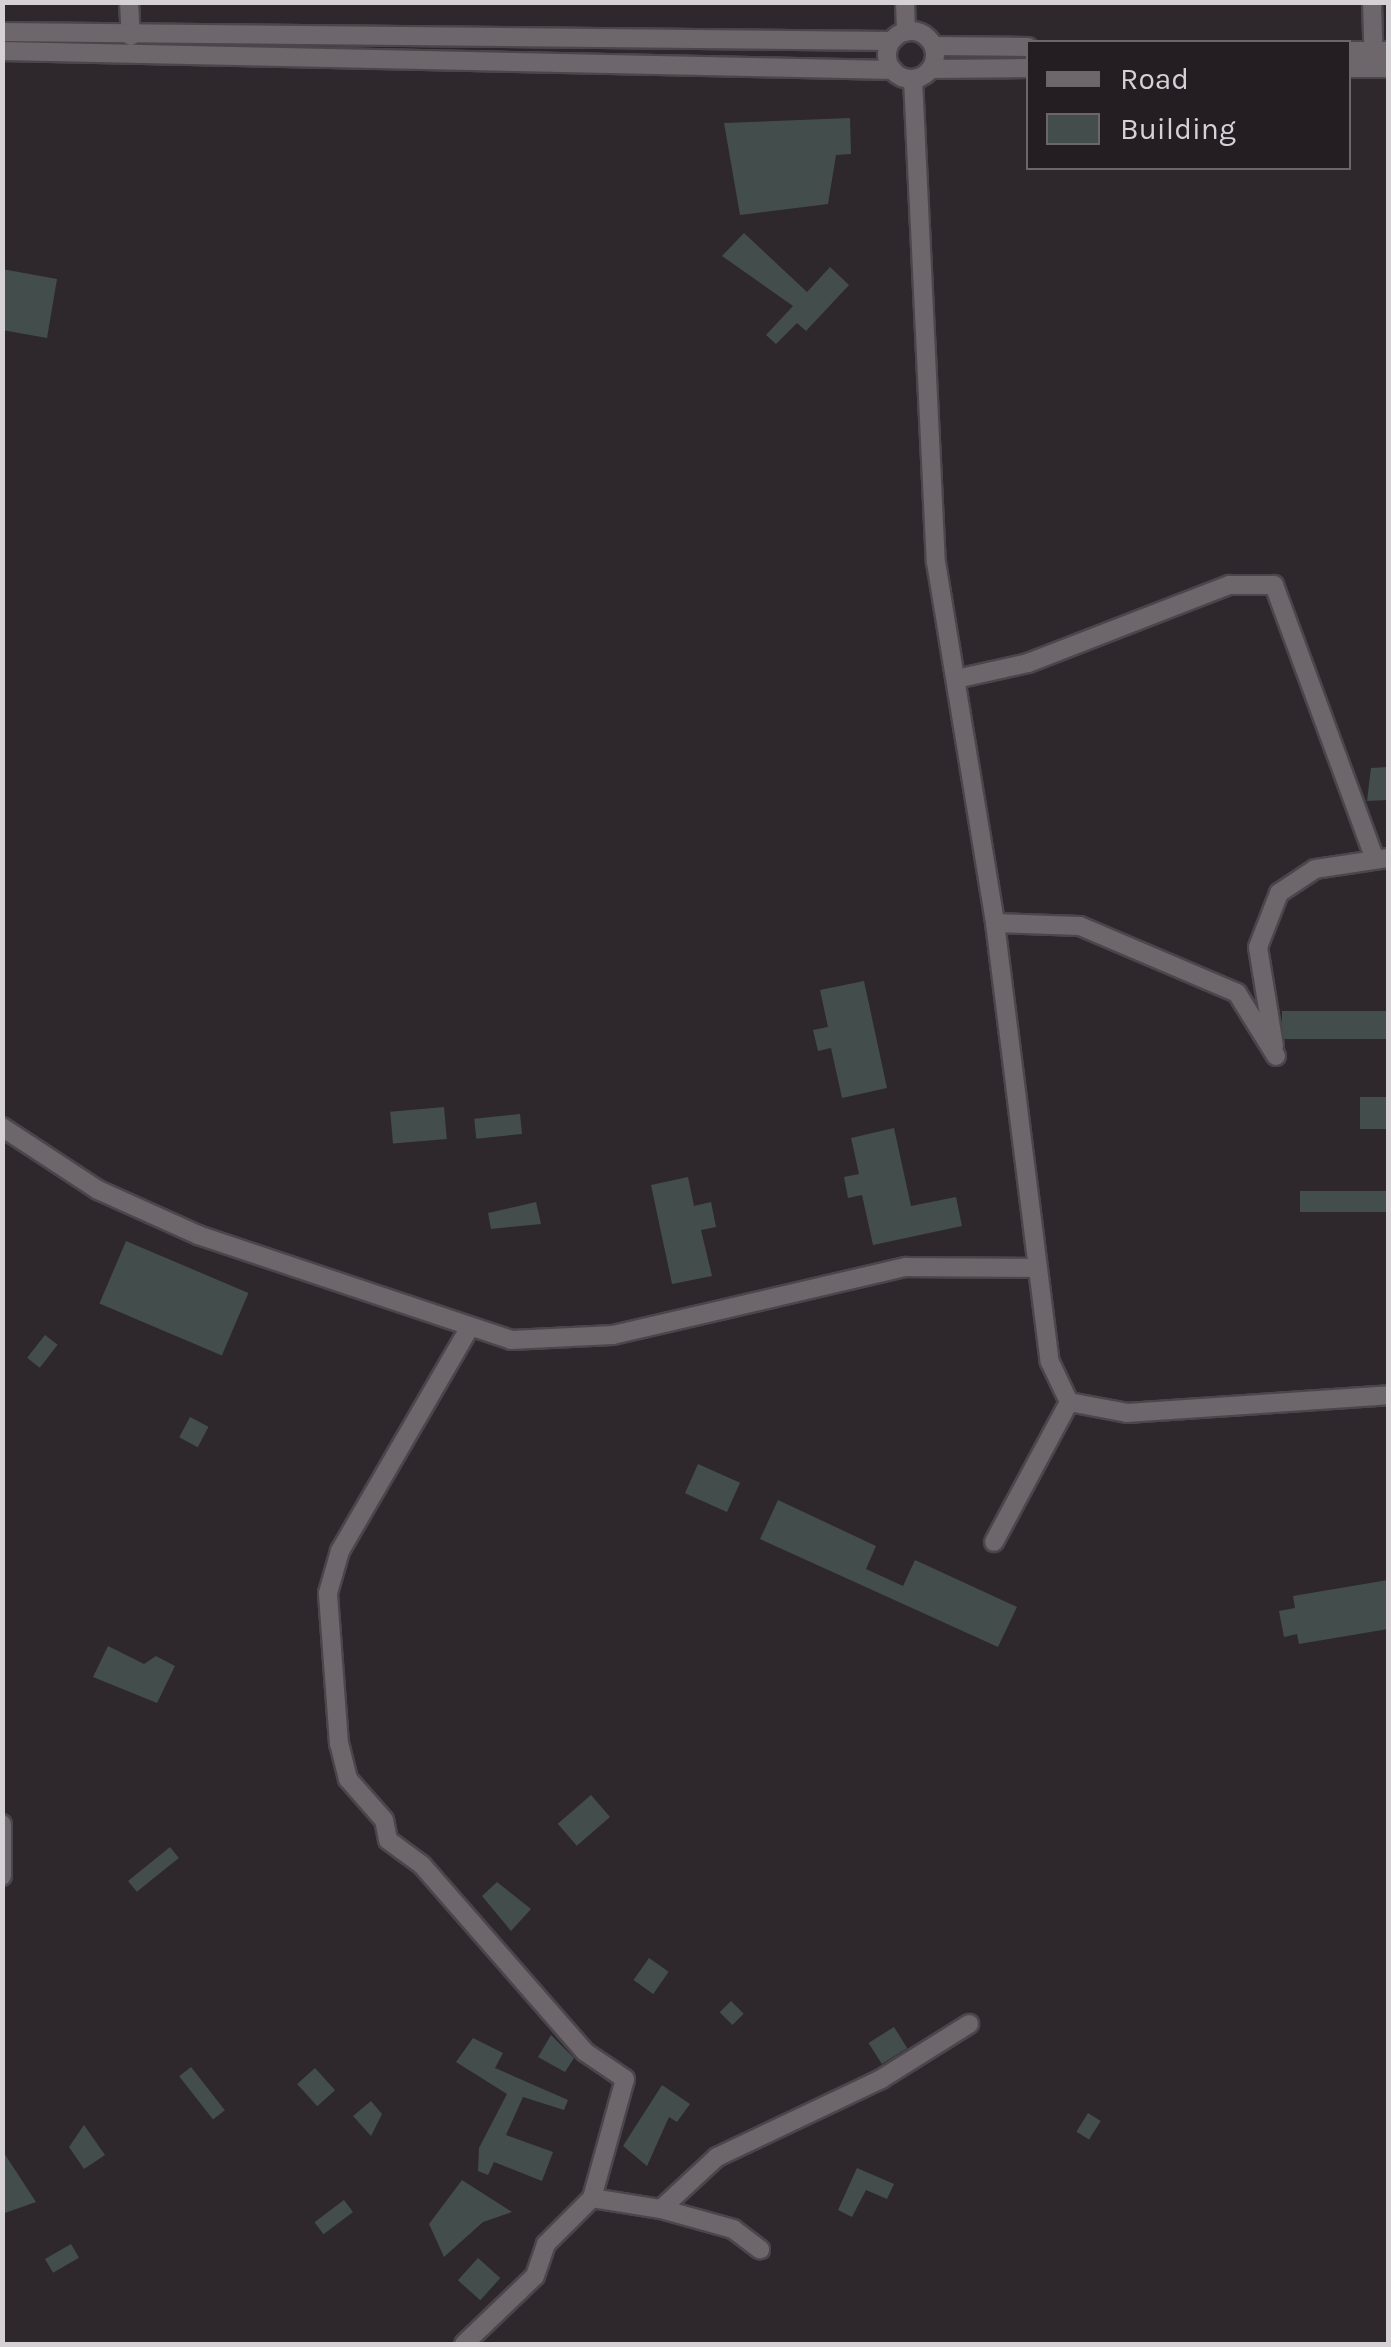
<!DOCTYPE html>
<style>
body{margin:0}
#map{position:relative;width:1391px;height:2347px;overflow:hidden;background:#2e282d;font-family:Karla,sans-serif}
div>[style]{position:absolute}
.building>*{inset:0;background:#434d4c;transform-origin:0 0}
.roads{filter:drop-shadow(2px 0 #4b464b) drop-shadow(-2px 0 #4b464b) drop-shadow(0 2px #4b464b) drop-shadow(0 -2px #4b464b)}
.minor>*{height:18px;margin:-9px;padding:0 9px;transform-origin:9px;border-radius:9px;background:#6d666b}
.minor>.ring{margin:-9px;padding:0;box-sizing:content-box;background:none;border:18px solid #6d666b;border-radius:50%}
span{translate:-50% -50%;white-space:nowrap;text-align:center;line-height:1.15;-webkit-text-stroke:9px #241e23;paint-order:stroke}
.frame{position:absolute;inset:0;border:5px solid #d5d1d5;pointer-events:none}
.legend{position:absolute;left:1026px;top:40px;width:325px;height:130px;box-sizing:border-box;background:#241e23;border:2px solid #6b666a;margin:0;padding:12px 18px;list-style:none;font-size:30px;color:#d5d1d5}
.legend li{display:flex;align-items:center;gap:20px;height:50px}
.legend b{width:50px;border:2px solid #6b666a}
</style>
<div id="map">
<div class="building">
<div style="clip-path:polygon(850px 118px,851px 154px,836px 155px,828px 204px,740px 215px,724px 123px)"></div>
<div style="clip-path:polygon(744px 233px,807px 292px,830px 267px,849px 285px,806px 331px,797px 323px,776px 344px,766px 335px,793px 306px,722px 256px)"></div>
<div style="clip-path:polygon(2px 269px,57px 279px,47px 338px,2px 330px)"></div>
<div style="clip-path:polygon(1388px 767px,1388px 800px,1367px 801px,1371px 768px)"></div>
<div style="clip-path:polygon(864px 981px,887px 1088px,842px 1098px,831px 1048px,818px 1051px,813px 1030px,828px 1027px,820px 990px)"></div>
<div style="left:1388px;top:1011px;width:28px;height:106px;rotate:90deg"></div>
<div style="left:1388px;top:1097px;width:32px;height:28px;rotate:90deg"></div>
<div style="left:444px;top:1107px;width:32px;height:54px;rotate:85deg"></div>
<div style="left:520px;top:1114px;width:20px;height:46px;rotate:84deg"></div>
<div style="clip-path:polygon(894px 1128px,911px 1206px,956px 1197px,962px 1226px,873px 1245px,862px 1195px,848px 1198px,844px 1177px,859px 1174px,851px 1138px)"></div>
<div style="clip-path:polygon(688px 1177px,694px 1206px,711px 1202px,716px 1227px,701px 1230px,712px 1276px,672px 1284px,651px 1185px)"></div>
<div style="left:1388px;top:1191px;width:21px;height:88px;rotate:90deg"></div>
<div style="clip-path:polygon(536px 1202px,541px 1224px,491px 1229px,488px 1213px)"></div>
<div style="left:126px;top:1241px;width:133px;height:68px;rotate:23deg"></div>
<div style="left:45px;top:1335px;width:16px;height:29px;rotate:38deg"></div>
<div style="left:190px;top:1417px;width:21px;height:23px;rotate:28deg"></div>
<div style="left:698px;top:1464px;width:46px;height:32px;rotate:24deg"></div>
<div style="clip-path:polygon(778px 1500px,876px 1546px,866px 1569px,903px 1586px,915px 1560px,1017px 1607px,998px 1647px,760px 1539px)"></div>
<div style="clip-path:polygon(1388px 1580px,1388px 1629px,1299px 1644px,1297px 1634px,1284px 1637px,1279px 1611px,1295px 1608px,1293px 1596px)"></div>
<div style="clip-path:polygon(108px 1646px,144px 1664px,156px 1656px,175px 1666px,157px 1703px,93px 1677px)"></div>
<div style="left:591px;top:1795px;width:29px;height:44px;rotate:49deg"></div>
<div style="left:170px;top:1847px;width:14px;height:54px;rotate:51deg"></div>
<div style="clip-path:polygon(497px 1882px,531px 1909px,511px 1931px,482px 1896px)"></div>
<div style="left:649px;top:1958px;width:24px;height:27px;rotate:35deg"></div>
<div style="left:731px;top:2001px;width:18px;height:16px;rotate:45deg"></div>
<div style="left:894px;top:2027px;width:25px;height:30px;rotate:58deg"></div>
<div style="clip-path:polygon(551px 2035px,574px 2058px,565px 2072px,538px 2057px)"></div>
<div style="clip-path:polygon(473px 2038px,503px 2053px,495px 2068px,568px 2100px,564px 2110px,523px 2097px,506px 2135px,553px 2152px,542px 2181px,494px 2162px,488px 2175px,478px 2171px,479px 2148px,507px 2094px,456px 2062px)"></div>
<div style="left:191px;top:2067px;width:55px;height:15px;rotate:52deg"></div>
<div style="left:315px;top:2068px;width:30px;height:24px;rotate:48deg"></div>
<div style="clip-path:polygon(662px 2085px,690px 2104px,677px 2122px,669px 2117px,647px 2166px,623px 2146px)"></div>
<div style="clip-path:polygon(371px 2101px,382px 2114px,371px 2136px,353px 2116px)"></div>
<div style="left:1088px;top:2113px;width:15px;height:22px;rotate:32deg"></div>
<div style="clip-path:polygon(84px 2125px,105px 2155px,84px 2169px,69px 2147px)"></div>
<div style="clip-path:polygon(2px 2150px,36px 2202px,2px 2214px)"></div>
<div style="clip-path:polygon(857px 2168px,894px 2184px,887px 2199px,866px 2190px,852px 2217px,838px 2210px)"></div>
<div style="clip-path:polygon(462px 2180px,512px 2212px,483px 2222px,444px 2257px,429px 2224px)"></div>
<div style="left:344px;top:2200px;width:15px;height:37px;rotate:53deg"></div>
<div style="left:71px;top:2244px;width:16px;height:30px;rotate:60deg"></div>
<div style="left:478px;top:2258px;width:30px;height:30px;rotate:42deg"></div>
</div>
<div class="roads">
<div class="minor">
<div style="left:129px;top:2px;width:34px;rotate:87deg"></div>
<div style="left:905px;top:2px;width:30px;rotate:88deg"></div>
<div style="left:1372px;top:2px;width:66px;rotate:88.3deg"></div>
<div class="ring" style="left:887px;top:31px;width:30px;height:30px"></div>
<div style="left:2px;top:32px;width:889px;rotate:0.58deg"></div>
<div style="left:934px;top:46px;width:94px;rotate:0.6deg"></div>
<div style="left:2px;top:51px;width:891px;rotate:1.22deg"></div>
<div style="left:1348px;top:51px;width:40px"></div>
<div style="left:1348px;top:68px;width:40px"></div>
<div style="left:931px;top:69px;width:97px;rotate:-0.6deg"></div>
<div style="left:913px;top:79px;width:484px;rotate:87.3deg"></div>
<div style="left:936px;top:562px;width:366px;rotate:80.7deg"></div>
<div style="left:995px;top:923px;width:442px;rotate:82.9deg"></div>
<div style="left:1050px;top:1362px;width:44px;rotate:64.6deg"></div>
<div style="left:1069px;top:1402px;width:59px;rotate:10.7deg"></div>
<div style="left:1127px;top:1413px;width:262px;rotate:-3.9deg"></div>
<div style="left:956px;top:679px;width:74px;rotate:-12.5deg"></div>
<div style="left:1028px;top:663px;width:216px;rotate:-21.2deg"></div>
<div style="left:1229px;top:585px;width:45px"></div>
<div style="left:1274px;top:585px;width:292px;rotate:69.8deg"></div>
<div style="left:995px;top:923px;width:85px;rotate:2deg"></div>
<div style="left:1080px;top:926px;width:171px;rotate:23.1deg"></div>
<div style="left:1237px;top:993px;width:74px;rotate:58.2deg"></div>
<div style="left:1274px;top:1046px;width:100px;rotate:-99.2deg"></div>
<div style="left:1258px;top:947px;width:58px;rotate:-68.7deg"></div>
<div style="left:1279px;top:893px;width:43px;rotate:-33.7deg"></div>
<div style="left:1315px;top:869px;width:74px;rotate:-8.6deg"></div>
<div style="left:2px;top:1127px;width:115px;rotate:33.3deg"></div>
<div style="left:98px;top:1190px;width:110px;rotate:24.2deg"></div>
<div style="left:198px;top:1235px;width:330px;rotate:18.5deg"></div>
<div style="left:511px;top:1340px;width:102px;rotate:-2.8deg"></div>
<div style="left:613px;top:1335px;width:301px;rotate:-13.1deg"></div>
<div style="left:906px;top:1267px;width:130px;rotate:0.4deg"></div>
<div style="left:994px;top:1542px;width:159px;rotate:-61.8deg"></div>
<div style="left:2px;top:1824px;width:52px;rotate:90deg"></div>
<div style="left:592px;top:2198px;width:70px;rotate:9.1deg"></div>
<div style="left:661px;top:2209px;width:76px;rotate:-42.9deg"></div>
<div style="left:717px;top:2157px;width:182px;rotate:-25.4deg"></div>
<div style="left:881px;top:2079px;width:104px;rotate:-32deg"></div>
<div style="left:661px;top:2209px;width:75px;rotate:15.5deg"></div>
<div style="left:733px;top:2229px;width:34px;rotate:37deg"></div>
<div style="left:464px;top:2344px;width:98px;rotate:-43.8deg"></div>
<div style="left:535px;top:2276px;width:34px;rotate:-71deg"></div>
<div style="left:546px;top:2244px;width:65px;rotate:-45deg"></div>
<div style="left:592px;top:2198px;width:123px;rotate:-74.5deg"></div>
<div style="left:625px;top:2079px;width:48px;rotate:-146deg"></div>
<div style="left:585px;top:2052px;width:248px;rotate:-131.1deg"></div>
<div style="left:422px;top:1865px;width:42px;rotate:-143.7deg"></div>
<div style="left:388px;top:1840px;width:20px;rotate:-101deg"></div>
<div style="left:384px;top:1820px;width:55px;rotate:-131.3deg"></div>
<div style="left:348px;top:1779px;width:36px;rotate:-104deg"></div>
<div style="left:339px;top:1744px;width:151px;rotate:-94.2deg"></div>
<div style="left:328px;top:1593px;width:44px;rotate:-74.1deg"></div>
<div style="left:340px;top:1551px;width:259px;rotate:-59.9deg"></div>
</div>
</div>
<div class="frame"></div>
<ul class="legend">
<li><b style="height:12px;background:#6d666b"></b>Road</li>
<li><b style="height:28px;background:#434d4c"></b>Building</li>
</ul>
</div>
